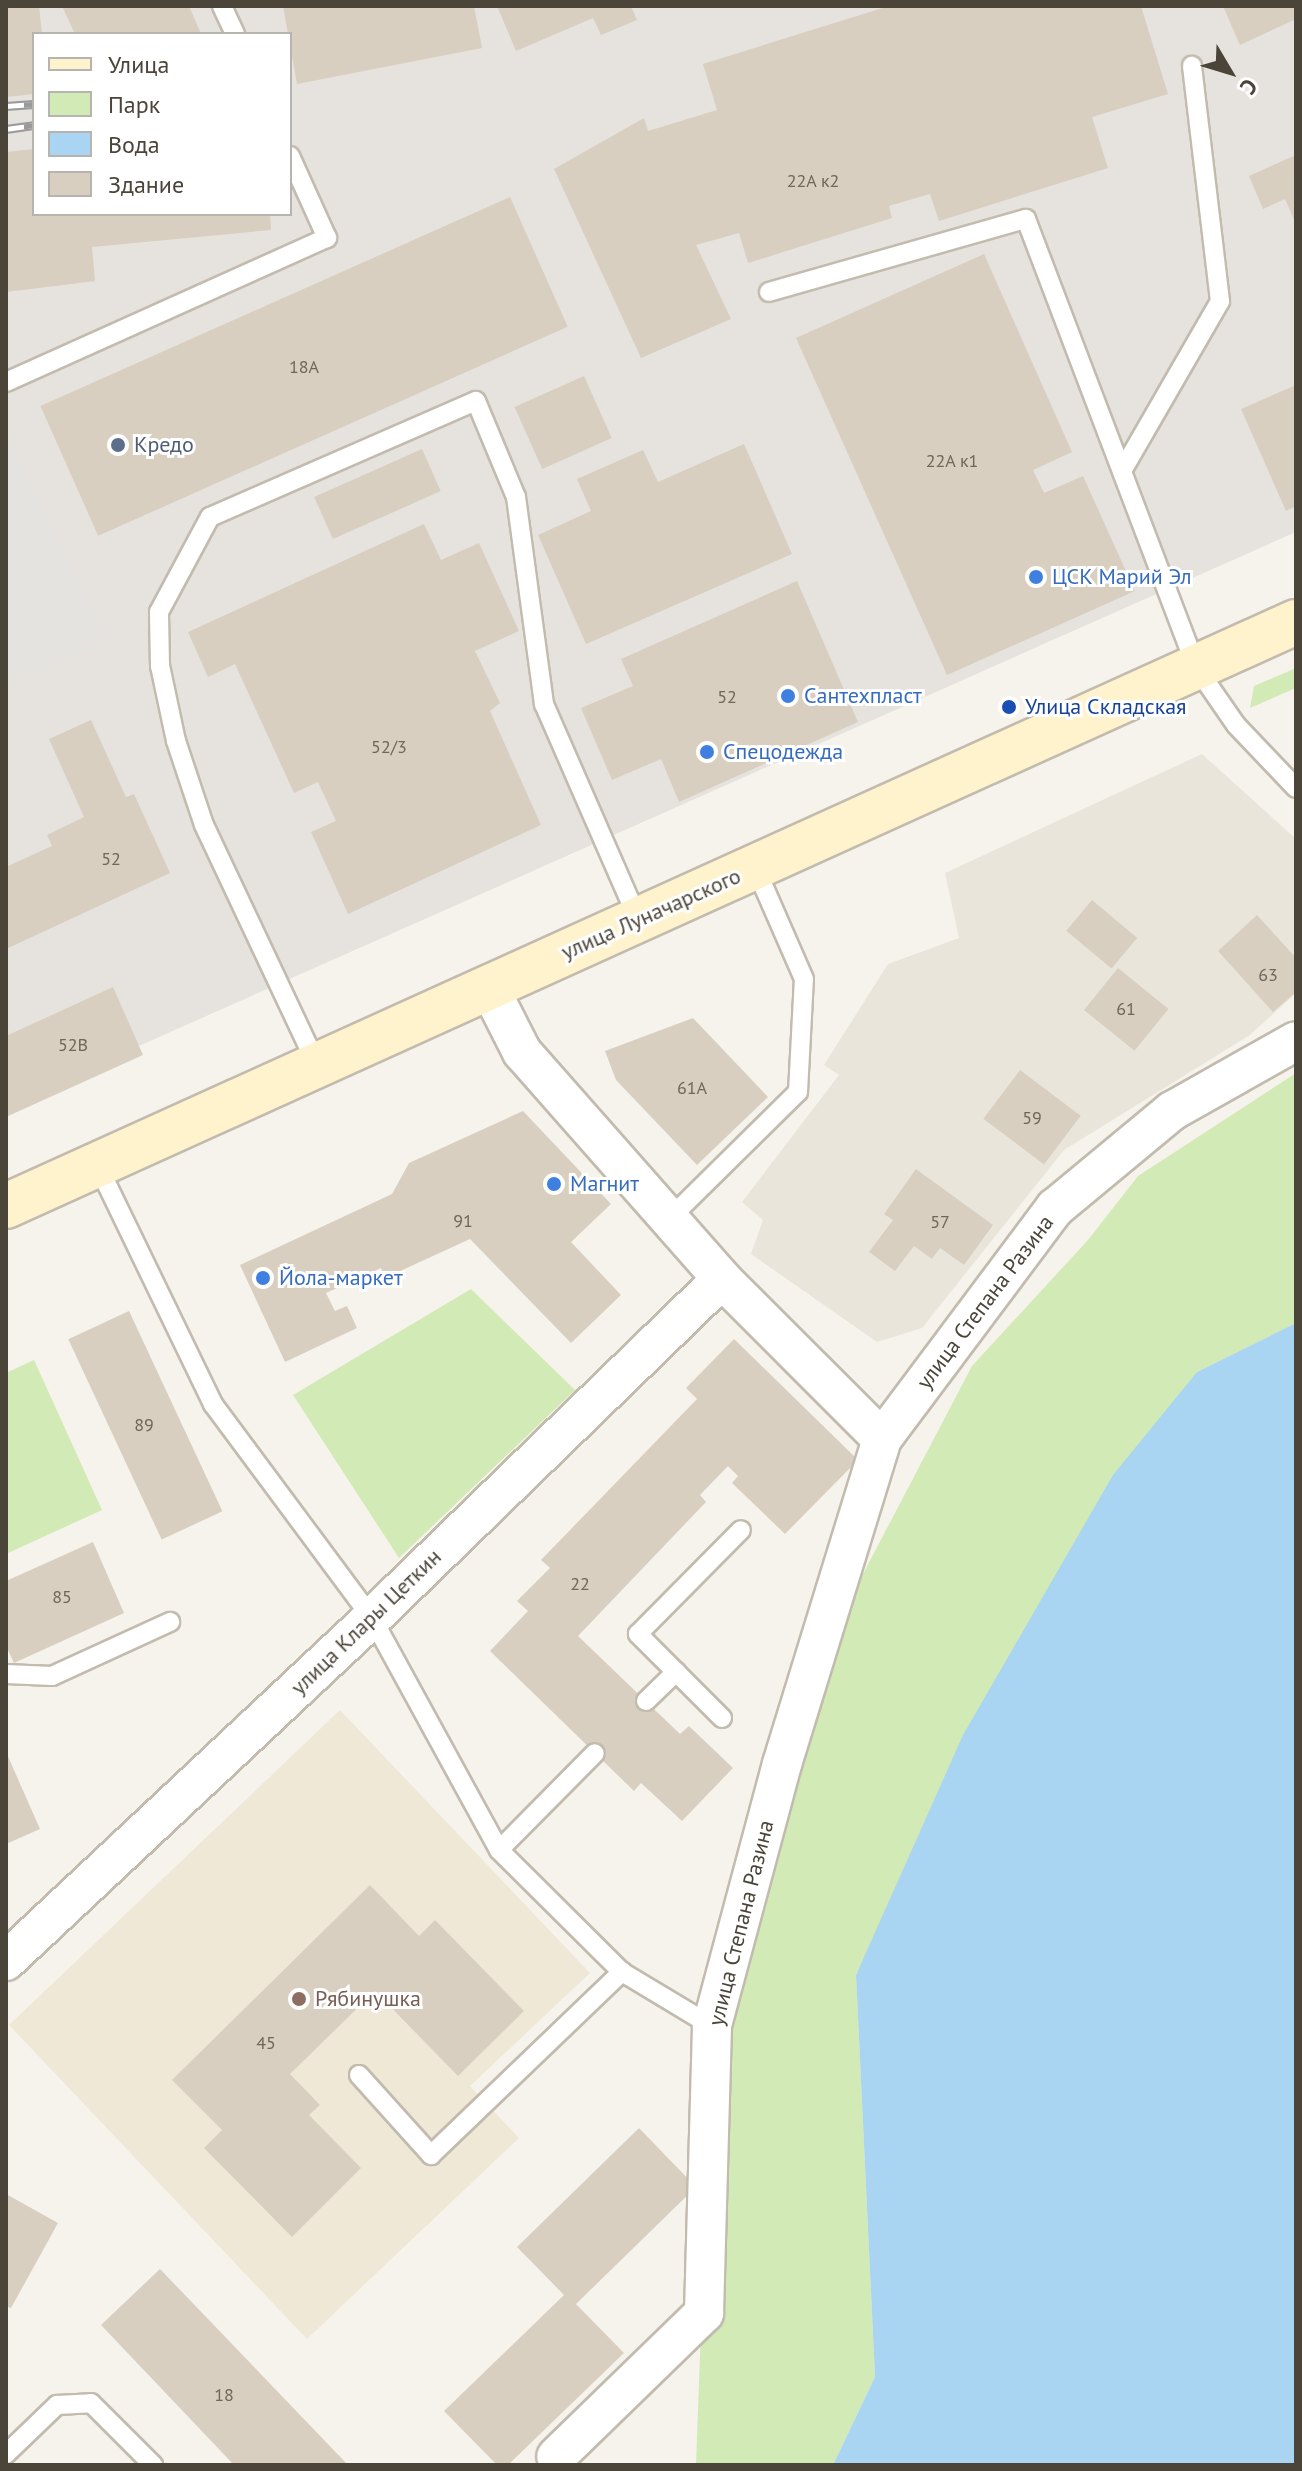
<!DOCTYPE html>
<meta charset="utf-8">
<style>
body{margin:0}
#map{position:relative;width:1302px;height:2471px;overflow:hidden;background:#f6f3ec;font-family:"PT Sans",sans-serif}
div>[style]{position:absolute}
.residential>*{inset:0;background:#eae5da}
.industrial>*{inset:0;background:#e6e2dd}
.education>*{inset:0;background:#efe8d6}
.green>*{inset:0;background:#d2eab5}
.parking>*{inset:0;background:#e5e3e0}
.water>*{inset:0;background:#a9d4f2}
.building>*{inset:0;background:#d8cfc1;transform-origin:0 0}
.roads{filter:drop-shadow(2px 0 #c2bbae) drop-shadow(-2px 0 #c2bbae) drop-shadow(0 2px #c2bbae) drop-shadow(0 -2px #c2bbae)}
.lane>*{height:18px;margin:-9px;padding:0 9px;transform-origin:9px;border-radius:9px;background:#fff}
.street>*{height:38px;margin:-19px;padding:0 19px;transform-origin:19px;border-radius:19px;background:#fff}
.secondary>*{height:44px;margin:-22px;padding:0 22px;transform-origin:22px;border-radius:22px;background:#fff3cd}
.rail>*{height:9px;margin-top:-4.5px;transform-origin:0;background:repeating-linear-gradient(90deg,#fff 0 18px,#9a9a9a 0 36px);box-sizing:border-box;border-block:2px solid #9a9a9a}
.dots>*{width:22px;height:22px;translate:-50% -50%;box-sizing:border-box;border:4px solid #fff;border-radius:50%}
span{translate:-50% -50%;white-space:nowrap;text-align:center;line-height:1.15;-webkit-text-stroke:6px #fff;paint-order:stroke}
.number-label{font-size:18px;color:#6e675b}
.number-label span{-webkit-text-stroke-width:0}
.service-label{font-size:22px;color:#4e5e75}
.left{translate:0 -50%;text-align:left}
.shop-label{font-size:22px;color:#366cbe}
.transit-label{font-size:22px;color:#164399}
.street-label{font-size:22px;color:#4b4439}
.education-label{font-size:22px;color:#785e54}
.frame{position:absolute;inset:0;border:8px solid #4b4439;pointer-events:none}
.legend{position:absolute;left:32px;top:32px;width:260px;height:184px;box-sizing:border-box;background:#fff;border:2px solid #b7b4b0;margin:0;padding:10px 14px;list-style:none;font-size:24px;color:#4b4439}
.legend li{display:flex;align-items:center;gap:16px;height:40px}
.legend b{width:40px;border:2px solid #b7b4b0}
.north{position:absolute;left:1190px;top:32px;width:80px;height:80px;-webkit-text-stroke:6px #fff;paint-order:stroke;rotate:128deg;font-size:22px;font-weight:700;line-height:32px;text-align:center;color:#4b4439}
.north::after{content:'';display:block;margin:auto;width:28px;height:36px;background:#4b4439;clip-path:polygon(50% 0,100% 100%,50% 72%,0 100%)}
</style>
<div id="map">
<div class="residential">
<div style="clip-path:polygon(1202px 754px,1296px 839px,1296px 993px,1250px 1035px,1064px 1150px,922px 1328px,877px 1342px,751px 1254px,763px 1220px,742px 1202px,839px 1075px,824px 1065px,888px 964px,959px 938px,945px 873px)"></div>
</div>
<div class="industrial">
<div style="clip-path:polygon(evenodd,6px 6px,1296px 6px,1296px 532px,6px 1105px,6px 6px,34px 34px,290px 34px,290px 214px,34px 214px,34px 34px)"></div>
</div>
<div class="education">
<div style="clip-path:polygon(340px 1710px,590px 1973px,470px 2086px,519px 2138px,307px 2339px,9px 2025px)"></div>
</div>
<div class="green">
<div style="clip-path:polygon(1296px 668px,1296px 688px,1250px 708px,1254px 686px)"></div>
<div style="clip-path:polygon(1296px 1073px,1296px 1323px,1197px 1372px,856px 1974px,875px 2377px,833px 2465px,696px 2465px,712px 2026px,821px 1654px,972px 1366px,1088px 1240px,1138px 1176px)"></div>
<div style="clip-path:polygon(471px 1289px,575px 1390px,399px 1558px,293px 1395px)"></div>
<div style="clip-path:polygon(34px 1360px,102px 1510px,6px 1554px,6px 1373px)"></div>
</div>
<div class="parking">
<div style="clip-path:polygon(6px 431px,103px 639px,6px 684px)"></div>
</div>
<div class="water">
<div style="clip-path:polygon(1296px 1323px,1296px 2465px,833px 2465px,875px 2377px,856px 1975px,963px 1735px,1113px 1475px,1197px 1372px)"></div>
</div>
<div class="building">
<div style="clip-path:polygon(6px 6px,39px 6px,42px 34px,34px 34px,34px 94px,6px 97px)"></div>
<div style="clip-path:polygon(62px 6px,189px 6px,201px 34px,75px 34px)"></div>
<div style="clip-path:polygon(283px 6px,474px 6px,482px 48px,297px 84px)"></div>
<div style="clip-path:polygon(497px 6px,631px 6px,637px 20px,601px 35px,593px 18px,516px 51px)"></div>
<div style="clip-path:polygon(889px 6px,1141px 6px,1168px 94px,1092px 117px,1108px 168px,939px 221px,930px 194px,889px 206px,892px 218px,748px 263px,739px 233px,696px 245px,731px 319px,641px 358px,554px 169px,644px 118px,648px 131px,717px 110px,703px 64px)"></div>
<div style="clip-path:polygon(1223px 6px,1295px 6px,1296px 19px,1240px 45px)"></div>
<div style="clip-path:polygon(34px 149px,34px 214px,270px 214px,271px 230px,92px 247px,95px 281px,6px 292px,6px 152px)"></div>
<div style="clip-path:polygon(1296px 155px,1296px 224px,1285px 199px,1263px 209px,1249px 176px)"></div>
<div style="left:510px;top:197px;width:142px;height:514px;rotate:66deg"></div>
<div style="clip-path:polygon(984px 254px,1072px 452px,1033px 470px,1044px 493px,1083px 476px,1135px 591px,947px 675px,796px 338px)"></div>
<div style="left:584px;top:376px;width:68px;height:76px;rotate:66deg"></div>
<div style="clip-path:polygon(1296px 385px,1296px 506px,1286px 511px,1241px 409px)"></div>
<div style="clip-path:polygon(744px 444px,792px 554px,586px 644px,538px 535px,591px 511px,577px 479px,643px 450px,658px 482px)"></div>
<div style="left:422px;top:449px;width:46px;height:118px;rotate:66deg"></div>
<div style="clip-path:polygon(424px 524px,441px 560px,479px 543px,519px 631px,475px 651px,500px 703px,490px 711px,541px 825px,348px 914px,311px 832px,336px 821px,318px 782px,294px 793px,235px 664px,208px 677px,188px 632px)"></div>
<div style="clip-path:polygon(797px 581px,858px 722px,679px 802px,661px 759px,612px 780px,581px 708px,633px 686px,621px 659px)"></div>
<div style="clip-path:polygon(91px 720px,126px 797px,134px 794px,170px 873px,6px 949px,6px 867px,52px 846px,47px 835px,84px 817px,49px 739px)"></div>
<div style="left:1092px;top:900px;width:59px;height:40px;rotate:40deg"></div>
<div style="clip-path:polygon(1257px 915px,1296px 958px,1296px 992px,1273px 1012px,1218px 951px)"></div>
<div style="left:1118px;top:968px;width:65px;height:54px;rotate:39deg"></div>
<div style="clip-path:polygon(113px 987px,143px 1055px,6px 1117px,6px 1036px)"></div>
<div style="clip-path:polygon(693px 1018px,768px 1097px,697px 1165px,616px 1080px,605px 1051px)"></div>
<div style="left:1020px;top:1070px;width:76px;height:61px;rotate:37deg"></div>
<div style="clip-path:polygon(523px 1111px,611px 1204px,571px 1242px,621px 1295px,571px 1343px,470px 1239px,385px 1278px,381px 1268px,326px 1293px,335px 1311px,347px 1306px,357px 1328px,285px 1362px,240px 1265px,392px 1194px,409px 1163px)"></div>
<div style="clip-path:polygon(916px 1169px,993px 1225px,964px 1265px,940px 1248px,932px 1259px,914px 1246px,895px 1271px,869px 1252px,893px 1220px,884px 1214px)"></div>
<div style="left:129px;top:1311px;width:221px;height:67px;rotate:65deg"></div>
<div style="clip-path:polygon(734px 1339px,858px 1460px,785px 1534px,732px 1483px,738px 1476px,728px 1466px,700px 1495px,706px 1502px,578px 1636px,680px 1734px,689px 1726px,733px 1768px,682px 1821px,641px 1783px,634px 1791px,490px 1651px,528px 1611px,517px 1601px,550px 1568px,541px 1560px,697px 1399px,686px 1388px)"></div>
<div style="clip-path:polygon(93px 1542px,124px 1613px,14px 1663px,6px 1646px,6px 1581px)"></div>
<div style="clip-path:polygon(6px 1752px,40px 1829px,6px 1844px)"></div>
<div style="clip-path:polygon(370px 1885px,419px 1936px,435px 1920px,524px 2011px,458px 2076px,375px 1991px,290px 2074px,320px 2105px,309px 2115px,361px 2168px,292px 2237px,204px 2148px,222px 2130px,172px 2080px)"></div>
<div style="clip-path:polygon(639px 2128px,696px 2187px,576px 2304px,624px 2353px,508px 2465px,497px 2465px,444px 2411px,564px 2295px,517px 2247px)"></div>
<div style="clip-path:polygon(6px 2194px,58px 2223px,11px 2308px,6px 2306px)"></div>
<div style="clip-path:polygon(160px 2269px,348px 2465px,234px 2465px,101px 2325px)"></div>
</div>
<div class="roads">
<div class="lane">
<div style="left:222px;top:6px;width:31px;rotate:65deg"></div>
<div style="left:769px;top:292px;width:267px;rotate:-15.9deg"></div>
<div style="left:1026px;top:219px;width:479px;rotate:69.2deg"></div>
<div style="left:1196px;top:667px;width:70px;rotate:55.4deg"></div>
<div style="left:1236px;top:725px;width:87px;rotate:46.4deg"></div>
<div style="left:6px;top:382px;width:352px;rotate:-24.2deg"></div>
<div style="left:327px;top:238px;width:90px;rotate:-114.3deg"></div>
<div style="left:1122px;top:471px;width:196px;rotate:-60deg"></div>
<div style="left:1220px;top:301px;width:237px;rotate:-96.8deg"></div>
<div style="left:317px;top:1065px;width:265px;rotate:-115.2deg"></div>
<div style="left:204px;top:825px;width:89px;rotate:-108.4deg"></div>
<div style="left:176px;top:741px;width:77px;rotate:-102deg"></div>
<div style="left:160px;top:666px;width:54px;rotate:-91.1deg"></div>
<div style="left:159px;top:612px;width:108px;rotate:-61.8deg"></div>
<div style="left:210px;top:517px;width:290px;rotate:-23.6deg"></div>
<div style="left:476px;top:401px;width:104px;rotate:67.4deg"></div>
<div style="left:516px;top:497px;width:209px;rotate:82.3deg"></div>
<div style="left:544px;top:704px;width:235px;rotate:66.4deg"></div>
<div style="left:97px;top:1164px;width:267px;rotate:64.2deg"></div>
<div style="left:213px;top:1404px;width:267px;rotate:53.4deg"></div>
<div style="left:372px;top:1618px;width:264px;rotate:61.3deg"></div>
<div style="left:499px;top:1850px;width:173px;rotate:44.8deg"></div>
<div style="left:622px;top:1972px;width:105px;rotate:31deg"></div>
<div style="left:669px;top:1219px;width:181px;rotate:-44.6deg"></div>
<div style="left:798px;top:1092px;width:113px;rotate:-87deg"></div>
<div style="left:804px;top:979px;width:122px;rotate:-113.6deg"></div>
<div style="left:6px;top:1674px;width:46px;rotate:2.5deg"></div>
<div style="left:52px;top:1676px;width:130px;rotate:-24.6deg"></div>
<div style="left:646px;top:1701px;width:42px;rotate:-44deg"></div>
<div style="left:722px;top:1718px;width:119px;rotate:-135deg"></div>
<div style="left:638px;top:1634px;width:146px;rotate:-45.3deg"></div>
<div style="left:499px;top:1850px;width:136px;rotate:-45.3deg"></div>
<div style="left:359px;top:2075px;width:108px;rotate:48deg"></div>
<div style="left:431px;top:2155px;width:265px;rotate:-43.8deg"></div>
<div style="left:6px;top:2454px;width:71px;rotate:-43.9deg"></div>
<div style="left:57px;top:2405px;width:34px;rotate:-3deg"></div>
<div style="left:91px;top:2403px;width:88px;rotate:45deg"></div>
</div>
<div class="street">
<div style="left:489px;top:987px;width:73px;rotate:63.1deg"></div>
<div style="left:522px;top:1052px;width:303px;rotate:48.6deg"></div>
<div style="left:722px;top:1279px;width:226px;rotate:45deg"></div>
<div style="left:882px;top:1439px;width:340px;rotate:107.1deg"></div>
<div style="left:782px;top:1764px;width:271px;rotate:105deg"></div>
<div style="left:712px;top:2026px;width:287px;rotate:91.6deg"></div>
<div style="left:704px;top:2313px;width:206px;rotate:135.8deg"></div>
<div style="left:882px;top:1439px;width:289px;rotate:-53.2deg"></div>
<div style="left:1055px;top:1208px;width:152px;rotate:-39.7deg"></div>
<div style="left:1172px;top:1111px;width:142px;rotate:-29.4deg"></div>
<div style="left:6px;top:1961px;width:502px;rotate:-43.14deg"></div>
<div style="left:372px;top:1618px;width:487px;rotate:-44.1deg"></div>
</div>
<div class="secondary">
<div style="left:6px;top:1206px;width:1416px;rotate:-24.36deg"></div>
</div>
</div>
<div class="rail">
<div style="left:6px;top:106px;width:28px;rotate:-4deg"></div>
<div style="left:6px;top:129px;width:28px;rotate:-8deg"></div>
</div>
<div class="dots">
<div style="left:118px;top:445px;background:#5c6f8a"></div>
<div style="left:1036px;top:577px;background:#3f7fe0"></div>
<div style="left:788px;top:696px;background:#3f7fe0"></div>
<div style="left:1009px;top:707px;background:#1a4fb4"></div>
<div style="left:707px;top:752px;background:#3f7fe0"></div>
<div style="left:554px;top:1184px;background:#3f7fe0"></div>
<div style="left:263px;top:1278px;background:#3f7fe0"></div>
<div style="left:299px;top:1999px;background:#8d6e63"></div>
</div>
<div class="number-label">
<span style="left:813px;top:181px">22А к2</span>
<span style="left:304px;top:367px">18А</span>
<span style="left:952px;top:461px">22А к1</span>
<span style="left:727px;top:697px">52</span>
<span style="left:389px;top:747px">52/3</span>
<span style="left:111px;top:859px">52</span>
<span style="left:1268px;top:975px">63</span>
<span style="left:1126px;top:1009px">61</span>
<span style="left:73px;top:1045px">52В</span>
<span style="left:692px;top:1088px">61А</span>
<span style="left:1032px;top:1118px">59</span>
<span style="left:463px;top:1221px">91</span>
<span style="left:940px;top:1222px">57</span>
<span style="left:144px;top:1425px">89</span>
<span style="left:580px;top:1584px">22</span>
<span style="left:62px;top:1597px">85</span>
<span style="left:266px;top:2043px">45</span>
<span style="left:224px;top:2395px">18</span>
</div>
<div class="service-label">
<span class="left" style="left:134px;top:445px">Кредо</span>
</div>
<div class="shop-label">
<span class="left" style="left:1052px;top:577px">ЦСК Марий Эл</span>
<span class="left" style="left:804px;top:696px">Сантехпласт</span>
<span class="left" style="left:723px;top:752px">Спецодежда</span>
<span class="left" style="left:570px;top:1184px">Магнит</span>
<span class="left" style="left:279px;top:1278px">Йола-маркет</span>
</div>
<div class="transit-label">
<span class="left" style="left:1025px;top:707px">Улица Складская</span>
</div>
<div class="street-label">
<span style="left:651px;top:914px;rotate:-24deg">улица Луначарского</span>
<span style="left:985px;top:1302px;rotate:-53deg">улица Степана Разина</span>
<span style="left:366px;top:1622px;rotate:-44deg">улица Клары Цеткин</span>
<span style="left:741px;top:1923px;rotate:-76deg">улица Степана Разина</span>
</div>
<div class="education-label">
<span class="left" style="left:315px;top:1999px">Рябинушка</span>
</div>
<div class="frame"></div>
<ul class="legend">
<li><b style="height:10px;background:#fff3cd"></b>Улица</li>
<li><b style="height:22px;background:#d2eab5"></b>Парк</li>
<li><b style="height:22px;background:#a9d4f2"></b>Вода</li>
<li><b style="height:22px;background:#d8cfc1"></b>Здание</li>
</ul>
<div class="north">С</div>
</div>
